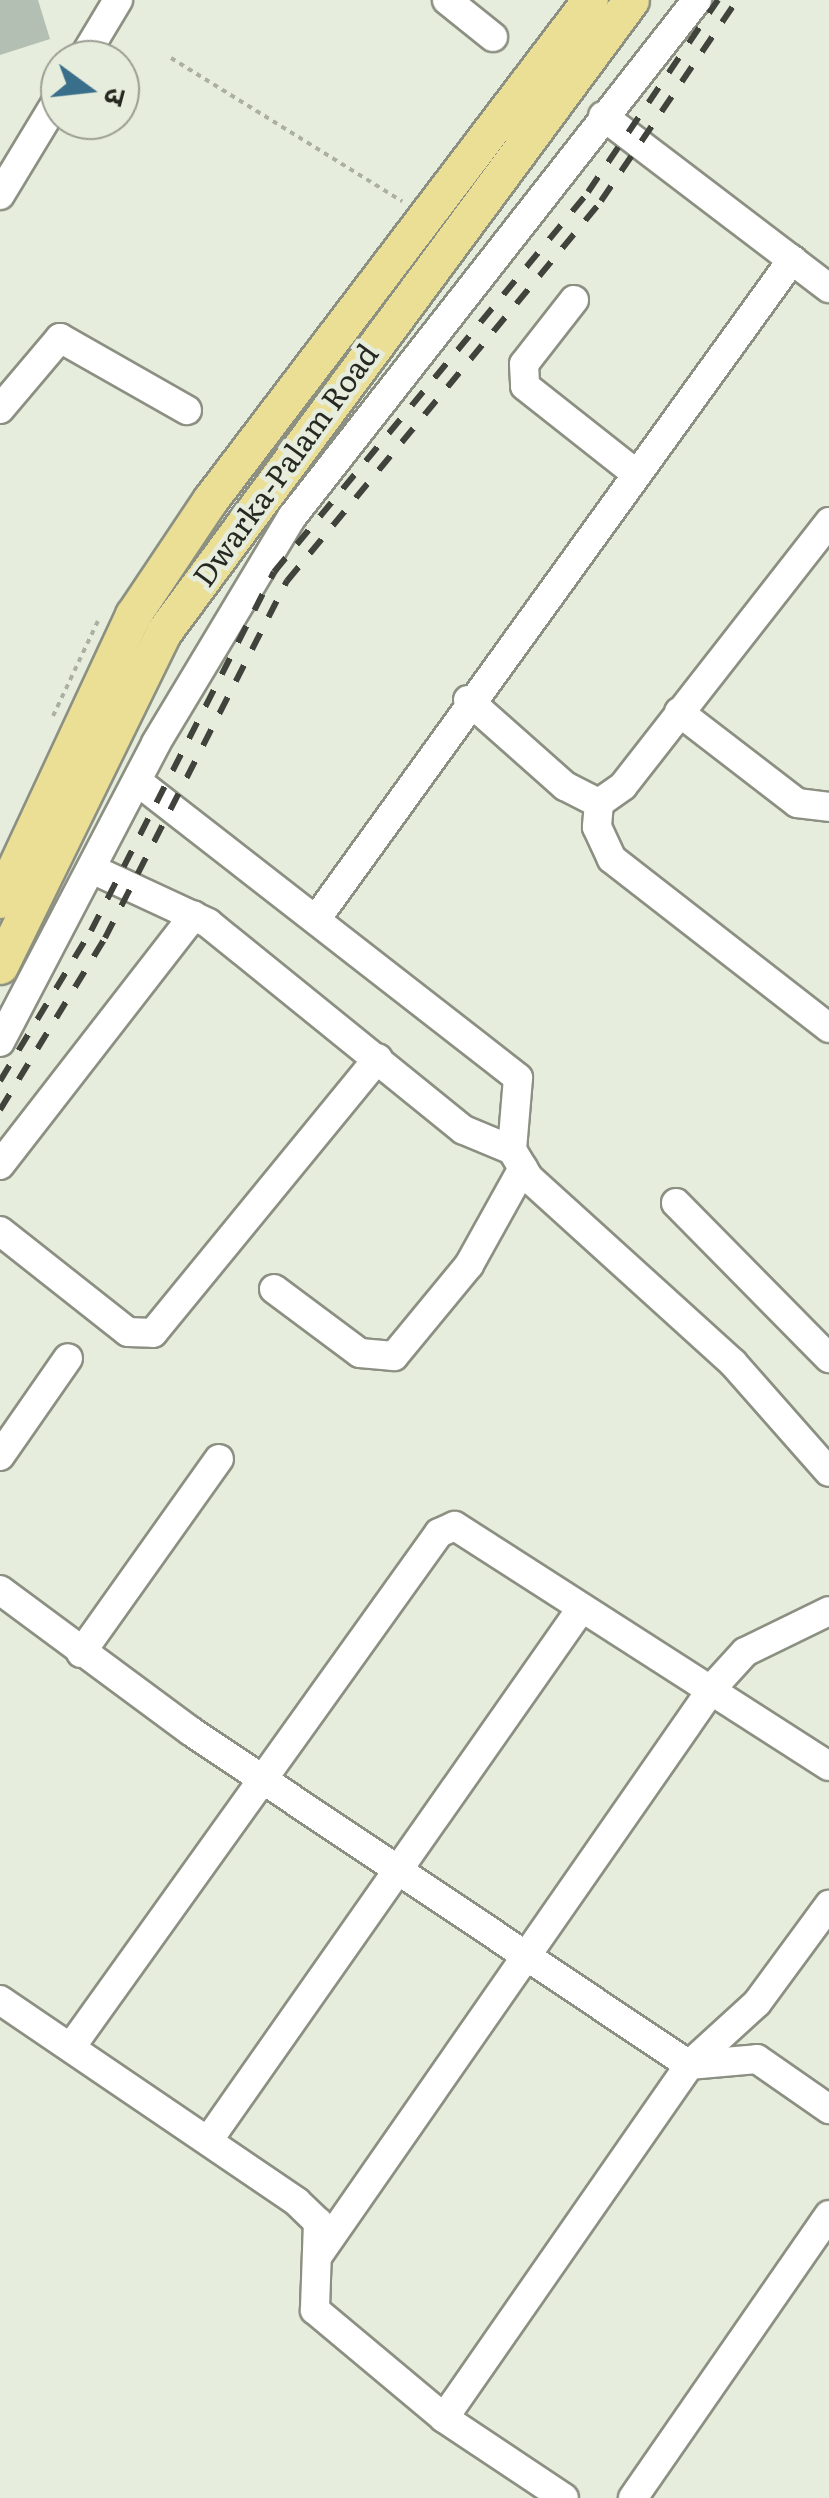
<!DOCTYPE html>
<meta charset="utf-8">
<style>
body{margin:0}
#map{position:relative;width:829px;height:2498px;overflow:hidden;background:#e7eddd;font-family:Literata,"Noto Sans Devanagari",serif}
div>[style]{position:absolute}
.building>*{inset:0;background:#b3bfb2}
.path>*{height:4px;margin-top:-2px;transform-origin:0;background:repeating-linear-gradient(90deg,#abb0a3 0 5px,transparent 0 10px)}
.roads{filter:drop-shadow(2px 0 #8c9082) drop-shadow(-2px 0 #8c9082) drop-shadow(0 2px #8c9082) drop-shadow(0 -2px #8c9082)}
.minor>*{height:28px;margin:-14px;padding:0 14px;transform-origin:14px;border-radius:14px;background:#fff}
.major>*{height:35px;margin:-17.5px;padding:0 17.5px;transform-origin:17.5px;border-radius:17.5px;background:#ebdf95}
.rail>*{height:6px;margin-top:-3px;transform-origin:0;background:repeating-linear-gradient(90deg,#40433b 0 18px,transparent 0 36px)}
span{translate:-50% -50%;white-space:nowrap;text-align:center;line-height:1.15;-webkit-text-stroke:9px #e7eddd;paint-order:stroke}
.street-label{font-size:30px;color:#262822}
.north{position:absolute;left:40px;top:40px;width:100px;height:100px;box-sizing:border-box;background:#e7eddd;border:2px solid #9a9e92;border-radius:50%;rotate:105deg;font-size:28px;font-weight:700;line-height:40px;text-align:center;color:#262822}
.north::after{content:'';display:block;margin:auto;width:35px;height:45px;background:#396f8a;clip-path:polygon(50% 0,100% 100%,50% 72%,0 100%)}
</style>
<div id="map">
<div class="building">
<div style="clip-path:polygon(0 0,38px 0,50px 39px,0 55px)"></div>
</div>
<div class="path">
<div style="left:171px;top:58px;width:272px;rotate:31.8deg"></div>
<div style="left:53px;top:716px;width:105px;rotate:-64.7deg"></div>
</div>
<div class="roads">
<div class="minor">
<div style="left:447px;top:0;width:59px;rotate:38.8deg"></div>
<div style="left:82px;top:60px;width:70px;rotate:-59deg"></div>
<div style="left:603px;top:116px;width:284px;rotate:37.3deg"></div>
<div style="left:0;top:195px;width:116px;rotate:-58.8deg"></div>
<div style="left:574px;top:300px;width:81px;rotate:128deg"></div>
<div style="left:524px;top:364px;width:22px;rotate:87deg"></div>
<div style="left:525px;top:386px;width:140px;rotate:38.3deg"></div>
<div style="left:0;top:409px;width:93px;rotate:-49.8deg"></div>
<div style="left:60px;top:338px;width:146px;rotate:29.6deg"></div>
<div style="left:468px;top:700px;width:130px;rotate:41.6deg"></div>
<div style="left:565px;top:786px;width:38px;rotate:27deg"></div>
<div style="left:599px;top:803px;width:29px;rotate:-35deg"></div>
<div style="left:623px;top:786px;width:335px;rotate:-52deg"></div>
<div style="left:679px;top:712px;width:149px;rotate:37.6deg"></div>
<div style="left:797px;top:803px;width:32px;rotate:7deg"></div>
<div style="left:137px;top:781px;width:483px;rotate:37.9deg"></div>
<div style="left:518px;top:1078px;width:72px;rotate:94.8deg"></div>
<div style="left:512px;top:1150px;width:33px;rotate:59deg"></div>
<div style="left:529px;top:1178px;width:275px;rotate:42.2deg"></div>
<div style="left:733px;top:1363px;width:145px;rotate:48.6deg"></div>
<div style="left:599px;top:803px;width:24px;rotate:95deg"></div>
<div style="left:597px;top:827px;width:35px;rotate:65deg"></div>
<div style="left:612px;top:859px;width:275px;rotate:37.9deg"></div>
<div style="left:94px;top:870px;width:126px;rotate:24.9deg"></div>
<div style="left:208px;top:923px;width:329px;rotate:39deg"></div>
<div style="left:464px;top:1130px;width:52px;rotate:22.6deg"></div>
<div style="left:317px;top:918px;width:812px;rotate:-54.18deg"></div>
<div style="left:0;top:1042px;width:337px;rotate:-62.4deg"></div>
<div style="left:156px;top:743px;width:264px;rotate:-59deg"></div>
<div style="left:292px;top:517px;width:657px;rotate:-51.93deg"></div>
<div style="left:0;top:1165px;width:316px;rotate:-52.2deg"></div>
<div style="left:676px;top:1203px;width:218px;rotate:45.4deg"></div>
<div style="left:0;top:1231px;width:163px;rotate:38.3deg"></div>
<div style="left:128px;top:1332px;width:25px;rotate:2deg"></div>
<div style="left:153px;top:1333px;width:355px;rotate:-50.7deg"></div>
<div style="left:274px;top:1289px;width:107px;rotate:36.7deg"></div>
<div style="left:360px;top:1353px;width:34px;rotate:5deg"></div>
<div style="left:394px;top:1356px;width:118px;rotate:-50.5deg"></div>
<div style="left:469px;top:1265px;width:111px;rotate:-60.9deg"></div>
<div style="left:0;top:1456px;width:119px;rotate:-55.2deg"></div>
<div style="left:0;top:1590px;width:239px;rotate:36.5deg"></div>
<div style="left:192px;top:1732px;width:598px;rotate:33.82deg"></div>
<div style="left:689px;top:2065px;width:68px;rotate:-5deg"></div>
<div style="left:757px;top:2059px;width:88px;rotate:34.8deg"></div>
<div style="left:81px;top:1653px;width:238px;rotate:-54.6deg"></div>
<div style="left:0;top:2000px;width:359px;rotate:34.2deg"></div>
<div style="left:297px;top:2202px;width:29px;rotate:44deg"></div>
<div style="left:318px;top:2222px;width:88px;rotate:92deg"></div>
<div style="left:315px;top:2310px;width:168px;rotate:39.9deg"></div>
<div style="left:444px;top:2418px;width:144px;rotate:33.7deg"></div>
<div style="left:71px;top:2047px;width:632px;rotate:-54.4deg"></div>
<div style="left:439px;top:1533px;width:17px;rotate:-24deg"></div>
<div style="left:455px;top:1526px;width:444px;rotate:32.7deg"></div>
<div style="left:210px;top:2138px;width:646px;rotate:-54.96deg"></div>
<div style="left:317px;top:2257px;width:695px;rotate:-55.19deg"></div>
<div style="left:714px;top:1686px;width:46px;rotate:-47.6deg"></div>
<div style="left:745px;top:1652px;width:93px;rotate:-26deg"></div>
<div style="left:444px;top:2418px;width:430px;rotate:-55.2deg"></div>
<div style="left:689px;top:2065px;width:92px;rotate:-42.4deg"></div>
<div style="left:757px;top:2003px;width:122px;rotate:-53.7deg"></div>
<div style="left:633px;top:2498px;width:344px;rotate:-55.3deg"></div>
</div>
<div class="major">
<div style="left:0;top:900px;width:315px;rotate:-65deg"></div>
<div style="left:133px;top:615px;width:138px;rotate:-56.2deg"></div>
<div style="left:210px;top:500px;width:628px;rotate:-52.77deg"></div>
<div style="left:0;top:966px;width:371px;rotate:-63.9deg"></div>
<div style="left:163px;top:633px;width:787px;rotate:-53.52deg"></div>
</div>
</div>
<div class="rail">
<div style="left:0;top:1081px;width:175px;rotate:-58.8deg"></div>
<div style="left:91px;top:931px;width:403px;rotate:-63deg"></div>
<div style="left:274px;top:572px;width:493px;rotate:-50.4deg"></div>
<div style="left:588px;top:192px;width:232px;rotate:-55.9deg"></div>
<div style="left:0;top:1110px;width:202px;rotate:-58.6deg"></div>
<div style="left:105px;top:938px;width:401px;rotate:-63deg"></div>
<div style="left:287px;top:581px;width:493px;rotate:-50.4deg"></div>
<div style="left:601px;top:201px;width:243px;rotate:-55.9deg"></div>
</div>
<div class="street-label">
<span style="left:284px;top:464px;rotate:-54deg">Dwarka-Palam Road</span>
</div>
<div class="north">उ</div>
</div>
